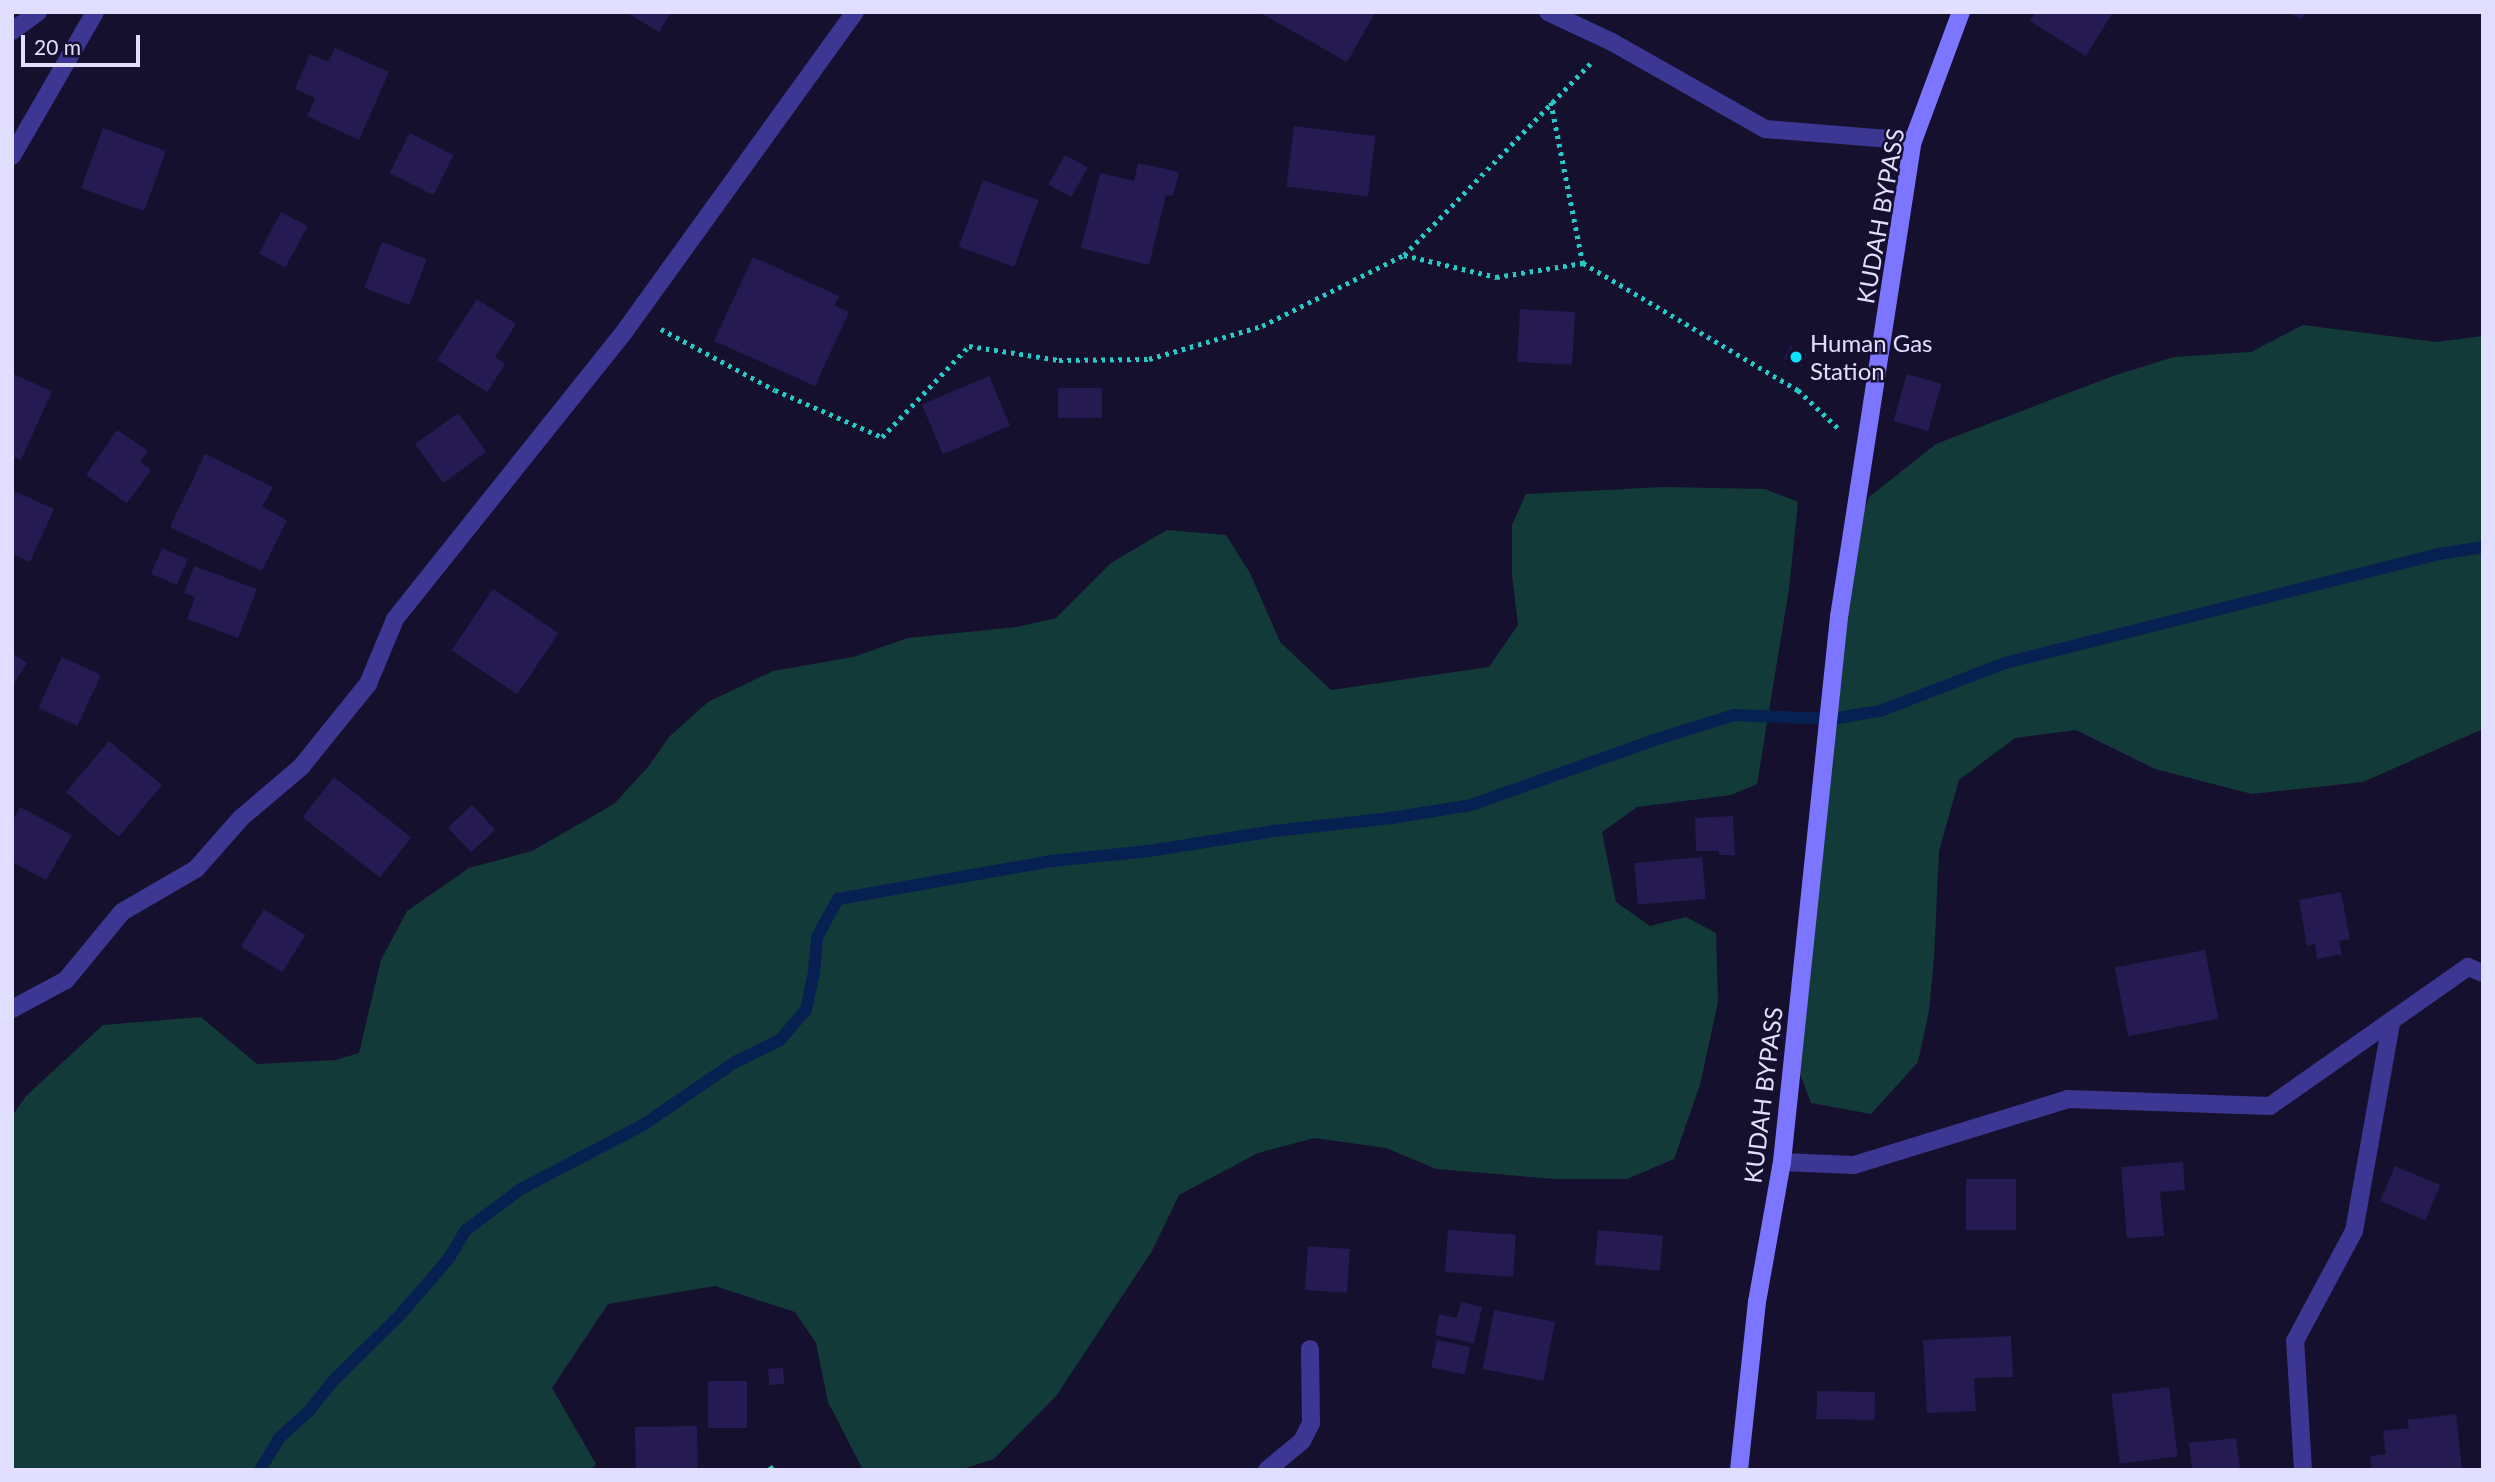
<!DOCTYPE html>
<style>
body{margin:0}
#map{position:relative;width:2495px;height:1482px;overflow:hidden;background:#16102f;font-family:Lato,sans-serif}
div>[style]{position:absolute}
.green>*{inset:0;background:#123a39}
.stream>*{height:12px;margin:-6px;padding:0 6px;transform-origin:6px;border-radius:6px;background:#062052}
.building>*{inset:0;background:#261a52;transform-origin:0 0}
.path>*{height:4.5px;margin-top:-2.25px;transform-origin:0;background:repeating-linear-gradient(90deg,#26cbc5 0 3.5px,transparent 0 8.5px)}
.street>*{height:18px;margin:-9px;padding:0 9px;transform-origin:9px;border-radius:9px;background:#3c3792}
.secondary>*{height:18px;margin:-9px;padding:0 9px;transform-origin:9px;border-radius:9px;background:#7b75ff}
.dots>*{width:19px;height:19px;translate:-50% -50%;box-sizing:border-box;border:4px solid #16102f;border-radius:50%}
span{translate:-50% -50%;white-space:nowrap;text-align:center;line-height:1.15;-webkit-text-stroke:5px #16102f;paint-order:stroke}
.street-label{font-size:24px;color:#e2deff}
.poi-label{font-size:24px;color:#e2deff}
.left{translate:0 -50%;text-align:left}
.frame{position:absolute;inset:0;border:14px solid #e2deff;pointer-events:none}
.scale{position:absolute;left:21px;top:35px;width:119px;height:32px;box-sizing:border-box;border:4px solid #e2deff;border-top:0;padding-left:9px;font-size:21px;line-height:24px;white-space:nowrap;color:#e2deff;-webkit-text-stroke:5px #16102f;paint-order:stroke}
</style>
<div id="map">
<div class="green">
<div style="clip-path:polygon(2303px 325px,2436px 342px,2483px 336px,2483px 729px,2363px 782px,2252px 794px,2155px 769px,2076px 730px,2015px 738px,1959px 780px,1939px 851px,1934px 959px,1929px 1011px,1918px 1062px,1871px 1114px,1811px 1103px,1792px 1053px,1856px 532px,1869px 497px,1936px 444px,2113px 376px,2174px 357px,2251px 352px)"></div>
<div style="clip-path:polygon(1664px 487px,1765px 489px,1798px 502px,1789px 589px,1757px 784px,1731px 795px,1637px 807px,1602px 832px,1616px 902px,1650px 926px,1686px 917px,1716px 933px,1718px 1002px,1700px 1085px,1674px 1159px,1627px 1179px,1555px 1179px,1436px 1169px,1386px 1148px,1314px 1138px,1258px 1153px,1179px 1195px,1152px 1251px,1056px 1396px,994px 1459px,960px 1470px,863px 1470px,828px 1402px,816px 1343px,795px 1312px,715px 1286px,608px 1304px,552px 1388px,596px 1464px,590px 1470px,12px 1470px,12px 1116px,26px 1096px,103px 1025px,201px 1017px,257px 1064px,336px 1060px,359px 1053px,381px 960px,407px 911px,469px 868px,532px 851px,614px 804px,648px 767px,669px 737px,708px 702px,773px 671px,853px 657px,908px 638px,1017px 627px,1056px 618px,1111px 563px,1167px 530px,1226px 535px,1250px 573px,1280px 642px,1331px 690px,1489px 667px,1518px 625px,1512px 575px,1512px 525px,1526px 494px)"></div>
</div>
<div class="stream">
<div style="left:260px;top:1470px;width:37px;rotate:-59deg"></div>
<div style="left:279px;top:1438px;width:39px;rotate:-42deg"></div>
<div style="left:308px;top:1412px;width:38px;rotate:-51deg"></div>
<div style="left:332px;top:1382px;width:94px;rotate:-44.6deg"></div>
<div style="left:399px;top:1316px;width:77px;rotate:-49.2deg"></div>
<div style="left:449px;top:1258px;width:33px;rotate:-59deg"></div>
<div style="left:466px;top:1230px;width:69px;rotate:-36.7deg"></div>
<div style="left:521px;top:1189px;width:138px;rotate:-27.7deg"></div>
<div style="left:643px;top:1125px;width:112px;rotate:-34.4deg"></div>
<div style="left:735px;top:1062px;width:50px;rotate:-26.1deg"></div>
<div style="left:780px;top:1040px;width:40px;rotate:-49deg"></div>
<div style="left:806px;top:1010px;width:38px;rotate:-78deg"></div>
<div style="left:814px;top:973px;width:36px;rotate:-85deg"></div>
<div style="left:817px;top:937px;width:43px;rotate:-61.1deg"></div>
<div style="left:838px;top:899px;width:216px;rotate:-10.1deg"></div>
<div style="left:1051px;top:861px;width:99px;rotate:-5.8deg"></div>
<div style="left:1149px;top:851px;width:127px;rotate:-9.1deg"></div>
<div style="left:1274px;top:831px;width:118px;rotate:-6.3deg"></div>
<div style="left:1391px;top:818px;width:81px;rotate:-9.2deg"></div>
<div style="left:1471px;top:805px;width:197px;rotate:-19.5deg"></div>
<div style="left:1657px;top:739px;width:81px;rotate:-17.3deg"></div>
<div style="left:1734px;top:715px;width:97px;rotate:2.4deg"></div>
<div style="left:1831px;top:719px;width:50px;rotate:-9.3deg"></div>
<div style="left:1880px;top:711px;width:134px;rotate:-21deg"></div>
<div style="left:2005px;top:663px;width:447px;rotate:-14.1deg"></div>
<div style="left:2439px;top:554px;width:45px;rotate:-9deg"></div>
</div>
<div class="building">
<div style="clip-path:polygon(626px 12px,671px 12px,659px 32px)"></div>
<div style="clip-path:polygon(1259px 12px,1370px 12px,1374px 15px,1347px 62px)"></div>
<div style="clip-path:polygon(2035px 12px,2113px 12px,2086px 56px,2030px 21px)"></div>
<div style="clip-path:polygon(2286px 12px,2305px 12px,2301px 19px)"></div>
<div style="clip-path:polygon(335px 48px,389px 72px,359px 140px,307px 116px,315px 98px,295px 89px,310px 54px,328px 62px)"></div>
<div style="left:1294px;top:126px;width:82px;height:61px;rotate:7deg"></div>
<div style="left:103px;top:128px;width:67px;height:64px;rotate:20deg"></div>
<div style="left:410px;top:133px;width:49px;height:45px;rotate:27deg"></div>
<div style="left:1065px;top:155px;width:26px;height:34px;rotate:29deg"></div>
<div style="clip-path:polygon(1138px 163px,1179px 172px,1173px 196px,1166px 195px,1149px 265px,1081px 248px,1100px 173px,1134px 181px)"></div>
<div style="left:983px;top:180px;width:59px;height:71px;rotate:20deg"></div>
<div style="left:281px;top:212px;width:30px;height:47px;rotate:28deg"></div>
<div style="left:382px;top:242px;width:48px;height:49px;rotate:21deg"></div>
<div style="clip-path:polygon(753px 257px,839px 296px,834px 305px,849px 312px,815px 386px,714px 341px)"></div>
<div style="clip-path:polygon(477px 299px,516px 324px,495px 357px,505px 364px,487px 392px,437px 360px)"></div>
<div style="left:1520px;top:309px;width:55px;height:53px;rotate:3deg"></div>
<div style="left:1790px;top:346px;width:19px;height:14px;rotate:25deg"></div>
<div style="clip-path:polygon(13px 374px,52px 391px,21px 460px,12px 456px)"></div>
<div style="left:1907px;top:374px;width:36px;height:49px;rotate:16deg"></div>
<div style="left:989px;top:376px;width:54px;height:73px;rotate:67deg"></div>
<div style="left:1102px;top:388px;width:30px;height:44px;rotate:90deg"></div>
<div style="left:458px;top:413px;width:48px;height:53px;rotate:54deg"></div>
<div style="clip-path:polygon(117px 430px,148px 451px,140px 462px,151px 470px,127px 503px,86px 475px)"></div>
<div style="clip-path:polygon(205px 454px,273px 487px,262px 507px,287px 520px,262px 571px,170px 527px)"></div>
<div style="clip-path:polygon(12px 490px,54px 509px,30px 562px,12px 554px)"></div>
<div style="left:162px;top:548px;width:28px;height:28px;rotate:23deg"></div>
<div style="clip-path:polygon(194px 566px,257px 589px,238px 638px,187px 619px,195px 597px,184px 593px)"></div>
<div style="left:493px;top:589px;width:79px;height:74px;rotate:34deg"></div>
<div style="clip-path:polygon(12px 653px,27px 663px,12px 686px)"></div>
<div style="left:62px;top:657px;width:43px;height:56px;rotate:25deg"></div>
<div style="left:109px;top:741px;width:69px;height:67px;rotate:40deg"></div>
<div style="left:334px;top:777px;width:98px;height:51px;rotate:38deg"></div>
<div style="left:472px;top:805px;width:34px;height:33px;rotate:47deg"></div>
<div style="clip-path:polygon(20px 807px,72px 835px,46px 880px,12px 862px,12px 821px)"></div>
<div style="clip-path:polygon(1733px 816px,1735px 855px,1719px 855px,1719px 851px,1696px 851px,1695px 818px)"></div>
<div style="left:1702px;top:857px;width:42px;height:68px;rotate:85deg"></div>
<div style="clip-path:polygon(2341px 892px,2350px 939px,2339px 941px,2342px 954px,2317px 959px,2315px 944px,2307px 946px,2299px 900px)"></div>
<div style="left:264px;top:909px;width:49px;height:44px;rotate:32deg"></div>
<div style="left:2205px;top:950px;width:70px;height:92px;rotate:79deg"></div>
<div style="clip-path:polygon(2183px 1162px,2185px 1190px,2160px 1192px,2164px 1236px,2127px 1238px,2121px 1167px)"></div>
<div style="left:2395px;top:1166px;width:49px;height:38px;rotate:23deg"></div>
<div style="left:2016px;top:1179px;width:51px;height:50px;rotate:90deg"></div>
<div style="left:1448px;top:1230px;width:68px;height:42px;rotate:4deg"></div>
<div style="left:1598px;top:1230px;width:65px;height:35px;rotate:5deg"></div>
<div style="left:1308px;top:1246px;width:42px;height:44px;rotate:4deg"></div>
<div style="clip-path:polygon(1461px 1302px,1482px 1307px,1474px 1343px,1435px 1335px,1439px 1314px,1457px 1318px)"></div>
<div style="left:1494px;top:1310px;width:62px;height:60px;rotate:11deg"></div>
<div style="clip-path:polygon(2011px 1336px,2013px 1377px,1974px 1378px,1976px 1411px,1927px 1413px,1923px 1340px)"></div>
<div style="left:1437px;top:1340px;width:34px;height:28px;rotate:12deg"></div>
<div style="left:783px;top:1368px;width:16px;height:15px;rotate:86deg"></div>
<div style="left:747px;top:1381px;width:47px;height:39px;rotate:90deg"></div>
<div style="left:2169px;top:1387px;width:70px;height:58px;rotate:83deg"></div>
<div style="left:1817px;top:1391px;width:58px;height:28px;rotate:1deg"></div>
<div style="clip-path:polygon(2456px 1414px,2462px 1470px,2372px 1470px,2370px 1456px,2386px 1454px,2383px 1431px,2409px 1428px,2407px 1420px)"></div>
<div style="left:697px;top:1426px;width:44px;height:62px;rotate:89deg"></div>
<div style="clip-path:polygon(2236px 1438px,2240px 1470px,2192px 1470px,2189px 1443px)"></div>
</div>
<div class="path">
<div style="left:1551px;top:102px;width:164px;rotate:78.8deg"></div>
<div style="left:1583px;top:263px;width:250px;rotate:30.6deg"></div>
<div style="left:1798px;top:390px;width:55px;rotate:43.5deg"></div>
<div style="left:1404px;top:255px;width:95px;rotate:13.4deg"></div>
<div style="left:1496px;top:277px;width:88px;rotate:-9.1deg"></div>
<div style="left:661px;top:329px;width:129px;rotate:28.2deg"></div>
<div style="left:775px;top:390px;width:117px;rotate:23.7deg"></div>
<div style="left:882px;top:437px;width:126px;rotate:-46.3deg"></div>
<div style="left:969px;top:346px;width:91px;rotate:8.8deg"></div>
<div style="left:1059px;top:360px;width:90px;rotate:-0.6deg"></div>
<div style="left:1149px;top:359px;width:118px;rotate:-16.3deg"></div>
<div style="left:1262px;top:326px;width:159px;rotate:-26.6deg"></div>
<div style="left:1404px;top:255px;width:267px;rotate:-45.8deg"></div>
<div style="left:770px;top:1466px;width:5px;rotate:53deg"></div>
</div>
<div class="street">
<div style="left:1548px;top:12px;width:71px;rotate:25.1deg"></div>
<div style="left:1612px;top:42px;width:176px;rotate:29.6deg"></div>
<div style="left:1765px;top:129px;width:148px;rotate:4.6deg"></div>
<div style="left:12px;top:31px;width:32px;rotate:-36deg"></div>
<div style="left:12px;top:156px;width:166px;rotate:-60deg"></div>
<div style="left:12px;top:1009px;width:61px;rotate:-28.2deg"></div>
<div style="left:66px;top:980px;width:88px;rotate:-50.5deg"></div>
<div style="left:122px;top:912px;width:86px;rotate:-30.2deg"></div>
<div style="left:196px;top:869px;width:68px;rotate:-48.6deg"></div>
<div style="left:241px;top:818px;width:79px;rotate:-40.4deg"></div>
<div style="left:301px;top:767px;width:107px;rotate:-51.1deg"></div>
<div style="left:368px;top:684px;width:70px;rotate:-67.4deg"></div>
<div style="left:395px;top:619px;width:364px;rotate:-51.4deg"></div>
<div style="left:622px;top:335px;width:398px;rotate:-54.2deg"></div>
<div style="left:1782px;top:1162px;width:72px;rotate:2.4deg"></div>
<div style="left:1854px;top:1165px;width:224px;rotate:-17.1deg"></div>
<div style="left:2068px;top:1099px;width:202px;rotate:2deg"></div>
<div style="left:2270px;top:1106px;width:242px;rotate:-35.1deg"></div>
<div style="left:2468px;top:967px;width:16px;rotate:22deg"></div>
<div style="left:1267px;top:1470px;width:45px;rotate:-39.6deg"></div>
<div style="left:1302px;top:1441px;width:20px;rotate:-63deg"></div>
<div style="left:1311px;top:1423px;width:74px;rotate:-90.8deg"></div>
<div style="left:2303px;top:1470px;width:129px;rotate:-93.5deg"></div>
<div style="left:2295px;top:1341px;width:125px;rotate:-61.8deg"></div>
<div style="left:2354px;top:1231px;width:211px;rotate:-79.9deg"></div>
</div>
<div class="secondary">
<div style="left:1739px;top:1470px;width:169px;rotate:-83.9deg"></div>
<div style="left:1757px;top:1302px;width:142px;rotate:-79.9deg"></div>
<div style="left:1782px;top:1162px;width:548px;rotate:-84.03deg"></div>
<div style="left:1839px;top:617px;width:482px;rotate:-81.2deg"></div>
<div style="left:1913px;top:141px;width:138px;rotate:-69.6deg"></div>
</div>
<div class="dots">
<div style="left:1796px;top:357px;background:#0ae1ff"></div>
</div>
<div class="street-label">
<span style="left:1880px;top:216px;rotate:-80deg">KUDAH BYPASS</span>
<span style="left:1763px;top:1095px;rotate:-83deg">KUDAH BYPASS</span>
</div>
<div class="poi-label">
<span class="left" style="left:1810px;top:357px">Human Gas<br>Station</span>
</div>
<div class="frame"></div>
<div class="scale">20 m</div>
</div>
